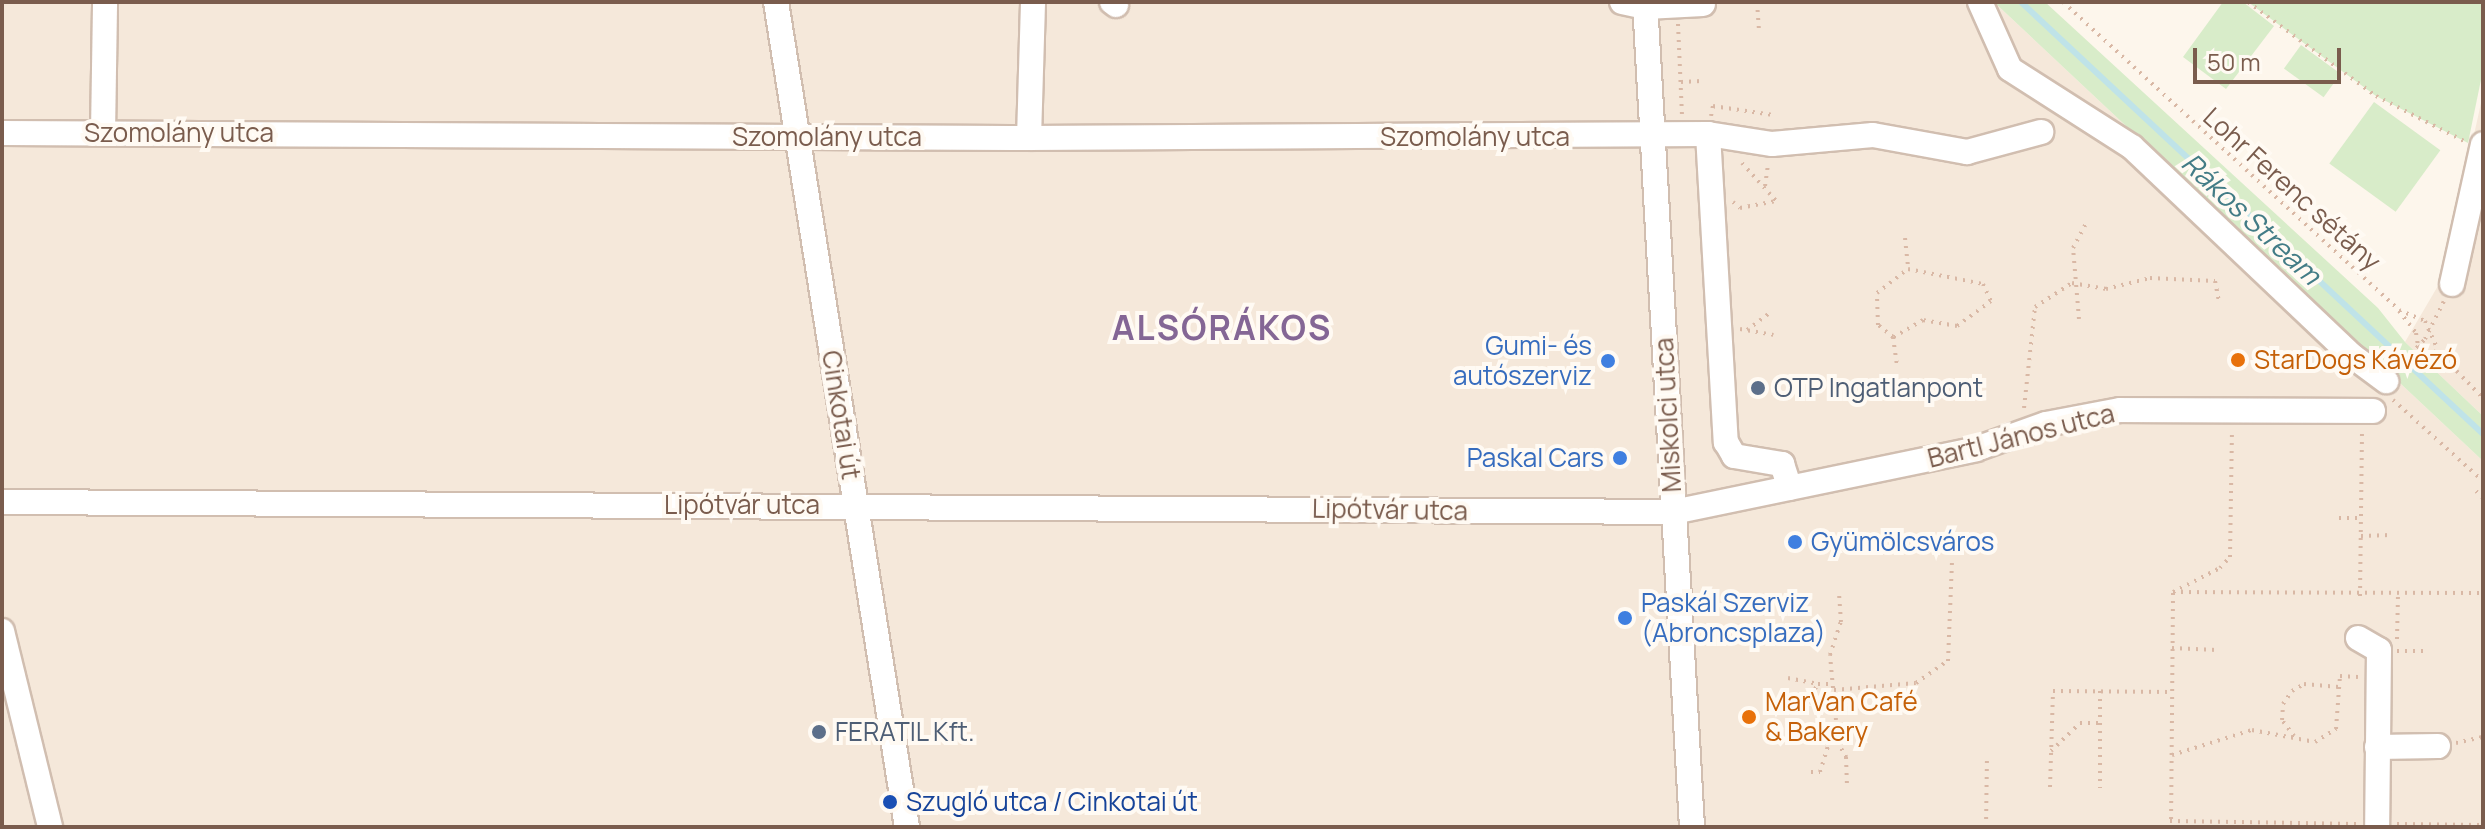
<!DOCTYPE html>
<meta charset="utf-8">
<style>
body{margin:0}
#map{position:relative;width:2485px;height:829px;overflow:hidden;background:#fdf6ec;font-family:Manrope,sans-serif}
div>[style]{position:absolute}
.residential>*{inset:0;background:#f5e8da}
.green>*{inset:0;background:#d8ecc9;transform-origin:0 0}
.stream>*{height:6px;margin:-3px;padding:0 3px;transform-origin:3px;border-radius:3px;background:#bfe3e8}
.path>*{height:4px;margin-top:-2px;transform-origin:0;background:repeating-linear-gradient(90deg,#d9b8a5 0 2px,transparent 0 8px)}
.roads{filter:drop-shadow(2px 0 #d1beb0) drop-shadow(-2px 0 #d1beb0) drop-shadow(0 2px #d1beb0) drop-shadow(0 -2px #d1beb0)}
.minor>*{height:24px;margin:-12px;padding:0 12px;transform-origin:12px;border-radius:12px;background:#fff}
.dots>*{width:22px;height:22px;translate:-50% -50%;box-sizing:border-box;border:4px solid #fffaf3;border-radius:50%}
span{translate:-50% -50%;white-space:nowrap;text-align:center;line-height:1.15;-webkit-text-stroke:8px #fffaf3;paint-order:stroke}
.street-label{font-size:26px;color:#7a5c4d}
.shop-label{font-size:26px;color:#366cbe}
.right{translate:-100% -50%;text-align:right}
.left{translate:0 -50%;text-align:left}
.food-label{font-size:26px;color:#c56008}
.service-label{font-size:26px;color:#4e5e75}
.transit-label{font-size:26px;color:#164399}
.water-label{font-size:28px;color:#437c86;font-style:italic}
.district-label{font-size:34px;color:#846695;font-weight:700;letter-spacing:2px}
.frame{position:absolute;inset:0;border:4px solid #7a5c4d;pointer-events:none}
.scale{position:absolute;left:2193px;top:48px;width:148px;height:36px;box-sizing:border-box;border:4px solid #7a5c4d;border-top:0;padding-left:10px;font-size:24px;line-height:28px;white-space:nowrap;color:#7a5c4d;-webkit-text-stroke:6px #fffaf3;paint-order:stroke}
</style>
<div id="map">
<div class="residential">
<div style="clip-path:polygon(2px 2px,1994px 2px,2483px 461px,2483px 827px,2px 827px)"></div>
<div style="clip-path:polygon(2483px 94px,2483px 416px,2405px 342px,2442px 279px)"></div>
</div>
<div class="green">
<div style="clip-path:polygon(1994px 2px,2045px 2px,2378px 308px,2405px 342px,2483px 416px,2483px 461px)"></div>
<div style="clip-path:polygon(2223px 2px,2243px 2px,2274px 26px,2226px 89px,2183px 57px)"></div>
<div style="clip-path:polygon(2248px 2px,2483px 2px,2483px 70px,2468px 143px,2376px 96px)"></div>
<div style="left:2301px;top:45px;width:49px;height:29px;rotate:36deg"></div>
<div style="left:2374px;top:102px;width:82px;height:76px;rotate:36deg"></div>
</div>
<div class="stream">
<div style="left:2021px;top:2px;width:633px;rotate:43.08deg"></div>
</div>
<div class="path">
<div style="left:1757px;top:2px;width:29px;rotate:86deg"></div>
<div style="left:2063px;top:2px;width:456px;rotate:42.5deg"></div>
<div style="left:2399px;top:310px;width:28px;rotate:23deg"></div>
<div style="left:2425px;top:321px;width:36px;rotate:66deg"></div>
<div style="left:2440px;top:354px;width:62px;rotate:45.7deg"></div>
<div style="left:2248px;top:2px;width:159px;rotate:36.3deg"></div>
<div style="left:2376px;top:96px;width:99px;rotate:27.1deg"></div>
<div style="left:1678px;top:24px;width:91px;rotate:87.5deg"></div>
<div style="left:1681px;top:82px;width:21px;rotate:-3deg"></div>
<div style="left:1711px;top:116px;width:10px;rotate:-79deg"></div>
<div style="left:1713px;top:106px;width:61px;rotate:8.5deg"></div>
<div style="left:1742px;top:163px;width:54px;rotate:48deg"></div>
<div style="left:1765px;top:186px;width:22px;rotate:-82deg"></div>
<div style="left:1733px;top:202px;width:9px;rotate:41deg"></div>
<div style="left:1740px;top:208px;width:38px;rotate:-11deg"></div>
<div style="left:1905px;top:238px;width:31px;rotate:84deg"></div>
<div style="left:2399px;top:311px;width:28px;rotate:52deg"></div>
<div style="left:2416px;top:333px;width:13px;rotate:81deg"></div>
<div style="left:2079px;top:319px;width:71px;rotate:-94.8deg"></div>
<div style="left:2073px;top:248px;width:30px;rotate:-62deg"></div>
<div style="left:1740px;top:329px;width:34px;rotate:10deg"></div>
<div style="left:1747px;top:330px;width:31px;rotate:-37deg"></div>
<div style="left:1893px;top:337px;width:19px;rotate:-141deg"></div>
<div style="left:1878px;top:325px;width:32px;rotate:-92deg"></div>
<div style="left:1877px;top:293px;width:39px;rotate:-38deg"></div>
<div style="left:1908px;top:269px;width:76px;rotate:11.3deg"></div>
<div style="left:1983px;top:284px;width:19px;rotate:65deg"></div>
<div style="left:1991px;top:301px;width:42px;rotate:143.7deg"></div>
<div style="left:1957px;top:326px;width:35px;rotate:-170deg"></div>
<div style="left:1923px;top:320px;width:34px;rotate:150deg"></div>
<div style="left:1893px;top:337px;width:27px;rotate:82deg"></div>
<div style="left:2418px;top:346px;width:21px;rotate:19deg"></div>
<div style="left:2400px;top:365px;width:36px;rotate:-46deg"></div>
<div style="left:2425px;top:339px;width:42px;rotate:-63.4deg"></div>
<div style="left:2393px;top:400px;width:121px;rotate:42deg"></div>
<div style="left:2024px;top:408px;width:102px;rotate:-83.8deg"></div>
<div style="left:2035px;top:307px;width:44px;rotate:-33deg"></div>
<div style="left:2072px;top:283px;width:35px;rotate:10deg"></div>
<div style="left:2106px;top:289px;width:45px;rotate:-14deg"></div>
<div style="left:2150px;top:278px;width:65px;rotate:2.6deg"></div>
<div style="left:2215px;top:281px;width:20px;rotate:79deg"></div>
<div style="left:2476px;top:491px;width:10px;rotate:45deg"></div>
<div style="left:2339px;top:518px;width:22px"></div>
<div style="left:2361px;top:536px;width:30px;rotate:-2deg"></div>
<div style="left:2173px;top:592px;width:53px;rotate:-27.1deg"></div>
<div style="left:2220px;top:568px;width:15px;rotate:-48deg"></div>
<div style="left:2230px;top:557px;width:124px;rotate:-89.1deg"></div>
<div style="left:2360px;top:596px;width:163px;rotate:-89.3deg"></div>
<div style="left:2397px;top:639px;width:45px;rotate:-88.7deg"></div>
<div style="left:2172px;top:648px;width:45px;rotate:2.5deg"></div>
<div style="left:2397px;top:651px;width:26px"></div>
<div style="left:1788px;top:678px;width:31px;rotate:11deg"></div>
<div style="left:1834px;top:690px;width:82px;rotate:-4.9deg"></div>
<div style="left:1916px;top:683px;width:39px;rotate:-35deg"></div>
<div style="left:1948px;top:661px;width:101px;rotate:-87.7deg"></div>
<div style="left:2100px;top:691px;width:97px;rotate:90deg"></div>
<div style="left:1832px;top:703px;width:17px;rotate:-156deg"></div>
<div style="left:1816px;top:696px;width:7px;rotate:-98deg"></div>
<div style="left:1815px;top:689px;width:6px;rotate:-59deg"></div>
<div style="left:1818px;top:684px;width:15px"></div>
<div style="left:1833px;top:735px;width:26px;rotate:59deg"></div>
<div style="left:1846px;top:757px;width:27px;rotate:88deg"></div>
<div style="left:2294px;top:736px;width:20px;rotate:-127deg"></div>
<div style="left:2282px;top:720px;width:16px;rotate:-86deg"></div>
<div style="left:2283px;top:704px;width:16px;rotate:-55deg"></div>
<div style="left:2292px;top:691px;width:14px;rotate:-30deg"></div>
<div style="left:2304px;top:684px;width:35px;rotate:5deg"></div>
<div style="left:2456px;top:743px;width:28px;rotate:-13deg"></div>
<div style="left:2051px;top:751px;width:40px;rotate:-44deg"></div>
<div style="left:2080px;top:723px;width:20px"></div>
<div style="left:2172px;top:755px;width:84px;rotate:-17.4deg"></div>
<div style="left:2252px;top:730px;width:64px;rotate:10.8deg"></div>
<div style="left:2315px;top:742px;width:25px;rotate:-32deg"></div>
<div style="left:2336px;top:729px;width:53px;rotate:-85.7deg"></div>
<div style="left:2340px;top:676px;width:18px;rotate:3deg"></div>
<div style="left:1811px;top:772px;width:9px"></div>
<div style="left:1820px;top:772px;width:54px;rotate:-72.9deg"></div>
<div style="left:1836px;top:720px;width:65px;rotate:-95.3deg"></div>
<div style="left:1830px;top:655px;width:35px;rotate:-72deg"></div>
<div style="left:1841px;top:622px;width:28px;rotate:-94deg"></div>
<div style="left:2050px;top:787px;width:96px;rotate:-88.2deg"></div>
<div style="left:2053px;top:691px;width:119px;rotate:0.5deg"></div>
<div style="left:2170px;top:821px;width:186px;rotate:0.9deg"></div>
<div style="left:2397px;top:824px;width:86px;rotate:0.7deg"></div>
<div style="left:1986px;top:827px;width:70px;rotate:-89.2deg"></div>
<div style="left:2171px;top:827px;width:235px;rotate:-89.5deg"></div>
<div style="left:2173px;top:592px;width:310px;rotate:0.2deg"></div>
</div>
<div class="roads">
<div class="minor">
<div style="left:776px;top:2px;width:835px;rotate:80.98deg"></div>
<div style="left:1112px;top:2px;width:5px;rotate:37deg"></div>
<div style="left:1622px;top:2px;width:25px;rotate:12deg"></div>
<div style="left:1646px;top:7px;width:57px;rotate:-3deg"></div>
<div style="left:1645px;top:2px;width:826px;rotate:86.74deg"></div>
<div style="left:1980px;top:2px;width:73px;rotate:65.9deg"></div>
<div style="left:2010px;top:69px;width:145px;rotate:32.6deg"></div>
<div style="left:2132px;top:147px;width:302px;rotate:43.5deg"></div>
<div style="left:2351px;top:355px;width:44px;rotate:36.6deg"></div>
<div style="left:2px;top:133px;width:1027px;rotate:0.28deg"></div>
<div style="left:1029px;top:138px;width:679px;rotate:-0.34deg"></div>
<div style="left:1708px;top:134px;width:309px;rotate:86.7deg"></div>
<div style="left:1726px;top:442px;width:16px;rotate:60deg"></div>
<div style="left:1734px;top:456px;width:49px;rotate:9.5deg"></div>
<div style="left:1782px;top:464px;width:25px;rotate:72deg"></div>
<div style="left:103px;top:133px;width:131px;rotate:-89.1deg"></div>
<div style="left:1708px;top:134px;width:65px;rotate:8.9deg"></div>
<div style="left:1772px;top:144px;width:101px;rotate:-5.1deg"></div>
<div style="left:1873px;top:135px;width:96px;rotate:10.3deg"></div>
<div style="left:1967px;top:152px;width:77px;rotate:-15.1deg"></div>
<div style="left:1029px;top:138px;width:136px;rotate:-88.3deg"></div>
<div style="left:2452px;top:284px;width:143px;rotate:-77.5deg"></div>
<div style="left:2px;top:502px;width:1671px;rotate:0.34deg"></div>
<div style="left:1673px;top:512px;width:309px;rotate:-11.7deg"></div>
<div style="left:1976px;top:449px;width:74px;rotate:-19.7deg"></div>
<div style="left:2046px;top:424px;width:75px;rotate:-10.7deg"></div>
<div style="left:2120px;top:410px;width:253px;rotate:0.2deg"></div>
<div style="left:2px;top:631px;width:202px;rotate:76.2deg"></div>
<div style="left:2358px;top:638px;width:24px;rotate:30deg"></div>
<div style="left:2379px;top:650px;width:177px;rotate:90.6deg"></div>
<div style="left:2377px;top:747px;width:61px;rotate:-0.9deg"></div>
</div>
</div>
<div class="dots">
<div style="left:2238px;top:360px;background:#e8710a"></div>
<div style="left:1608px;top:361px;background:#3f7fe0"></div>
<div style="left:1758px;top:388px;background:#5c6f8a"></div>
<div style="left:1620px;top:458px;background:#3f7fe0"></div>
<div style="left:1795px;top:542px;background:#3f7fe0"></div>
<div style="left:1625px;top:618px;background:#3f7fe0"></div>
<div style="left:1749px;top:717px;background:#e8710a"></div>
<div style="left:819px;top:732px;background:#5c6f8a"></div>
<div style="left:890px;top:802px;background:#1a4fb4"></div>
</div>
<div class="street-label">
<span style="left:179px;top:133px">Szomolány utca</span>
<span style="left:827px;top:137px">Szomolány utca</span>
<span style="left:1475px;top:137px">Szomolány utca</span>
<span style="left:2292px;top:189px;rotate:42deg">Lohr Ferenc sétány</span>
<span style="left:841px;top:415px;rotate:81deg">Cinkotai út</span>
<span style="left:1668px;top:415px;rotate:-93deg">Miskolci utca</span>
<span style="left:2021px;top:436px;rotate:-14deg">Bartl János utca</span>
<span style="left:742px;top:505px">Lipótvár utca</span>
<span style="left:1390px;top:510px;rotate:1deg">Lipótvár utca</span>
</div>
<div class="shop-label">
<span class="right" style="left:1592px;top:361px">Gumi- és<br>autószerviz</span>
<span class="right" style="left:1604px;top:458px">Paskal Cars</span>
<span class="left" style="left:1811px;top:542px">Gyümölcsváros</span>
<span class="left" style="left:1641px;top:618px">Paskál Szerviz<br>(Abroncsplaza)</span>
</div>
<div class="food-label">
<span class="left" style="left:2254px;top:360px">StarDogs Kávézó</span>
<span class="left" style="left:1765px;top:717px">MarVan Café<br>&amp; Bakery</span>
</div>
<div class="service-label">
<span class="left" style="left:1774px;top:388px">OTP Ingatlanpont</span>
<span class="left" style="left:835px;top:732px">FERATIL Kft.</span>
</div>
<div class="transit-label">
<span class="left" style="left:906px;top:802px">Szugló utca / Cinkotai út</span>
</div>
<div class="water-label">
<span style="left:2252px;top:218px;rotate:43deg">Rákos Stream</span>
</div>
<div class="district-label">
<span style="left:1222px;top:328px">ALSÓRÁKOS</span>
</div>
<div class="frame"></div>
<div class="scale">50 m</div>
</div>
